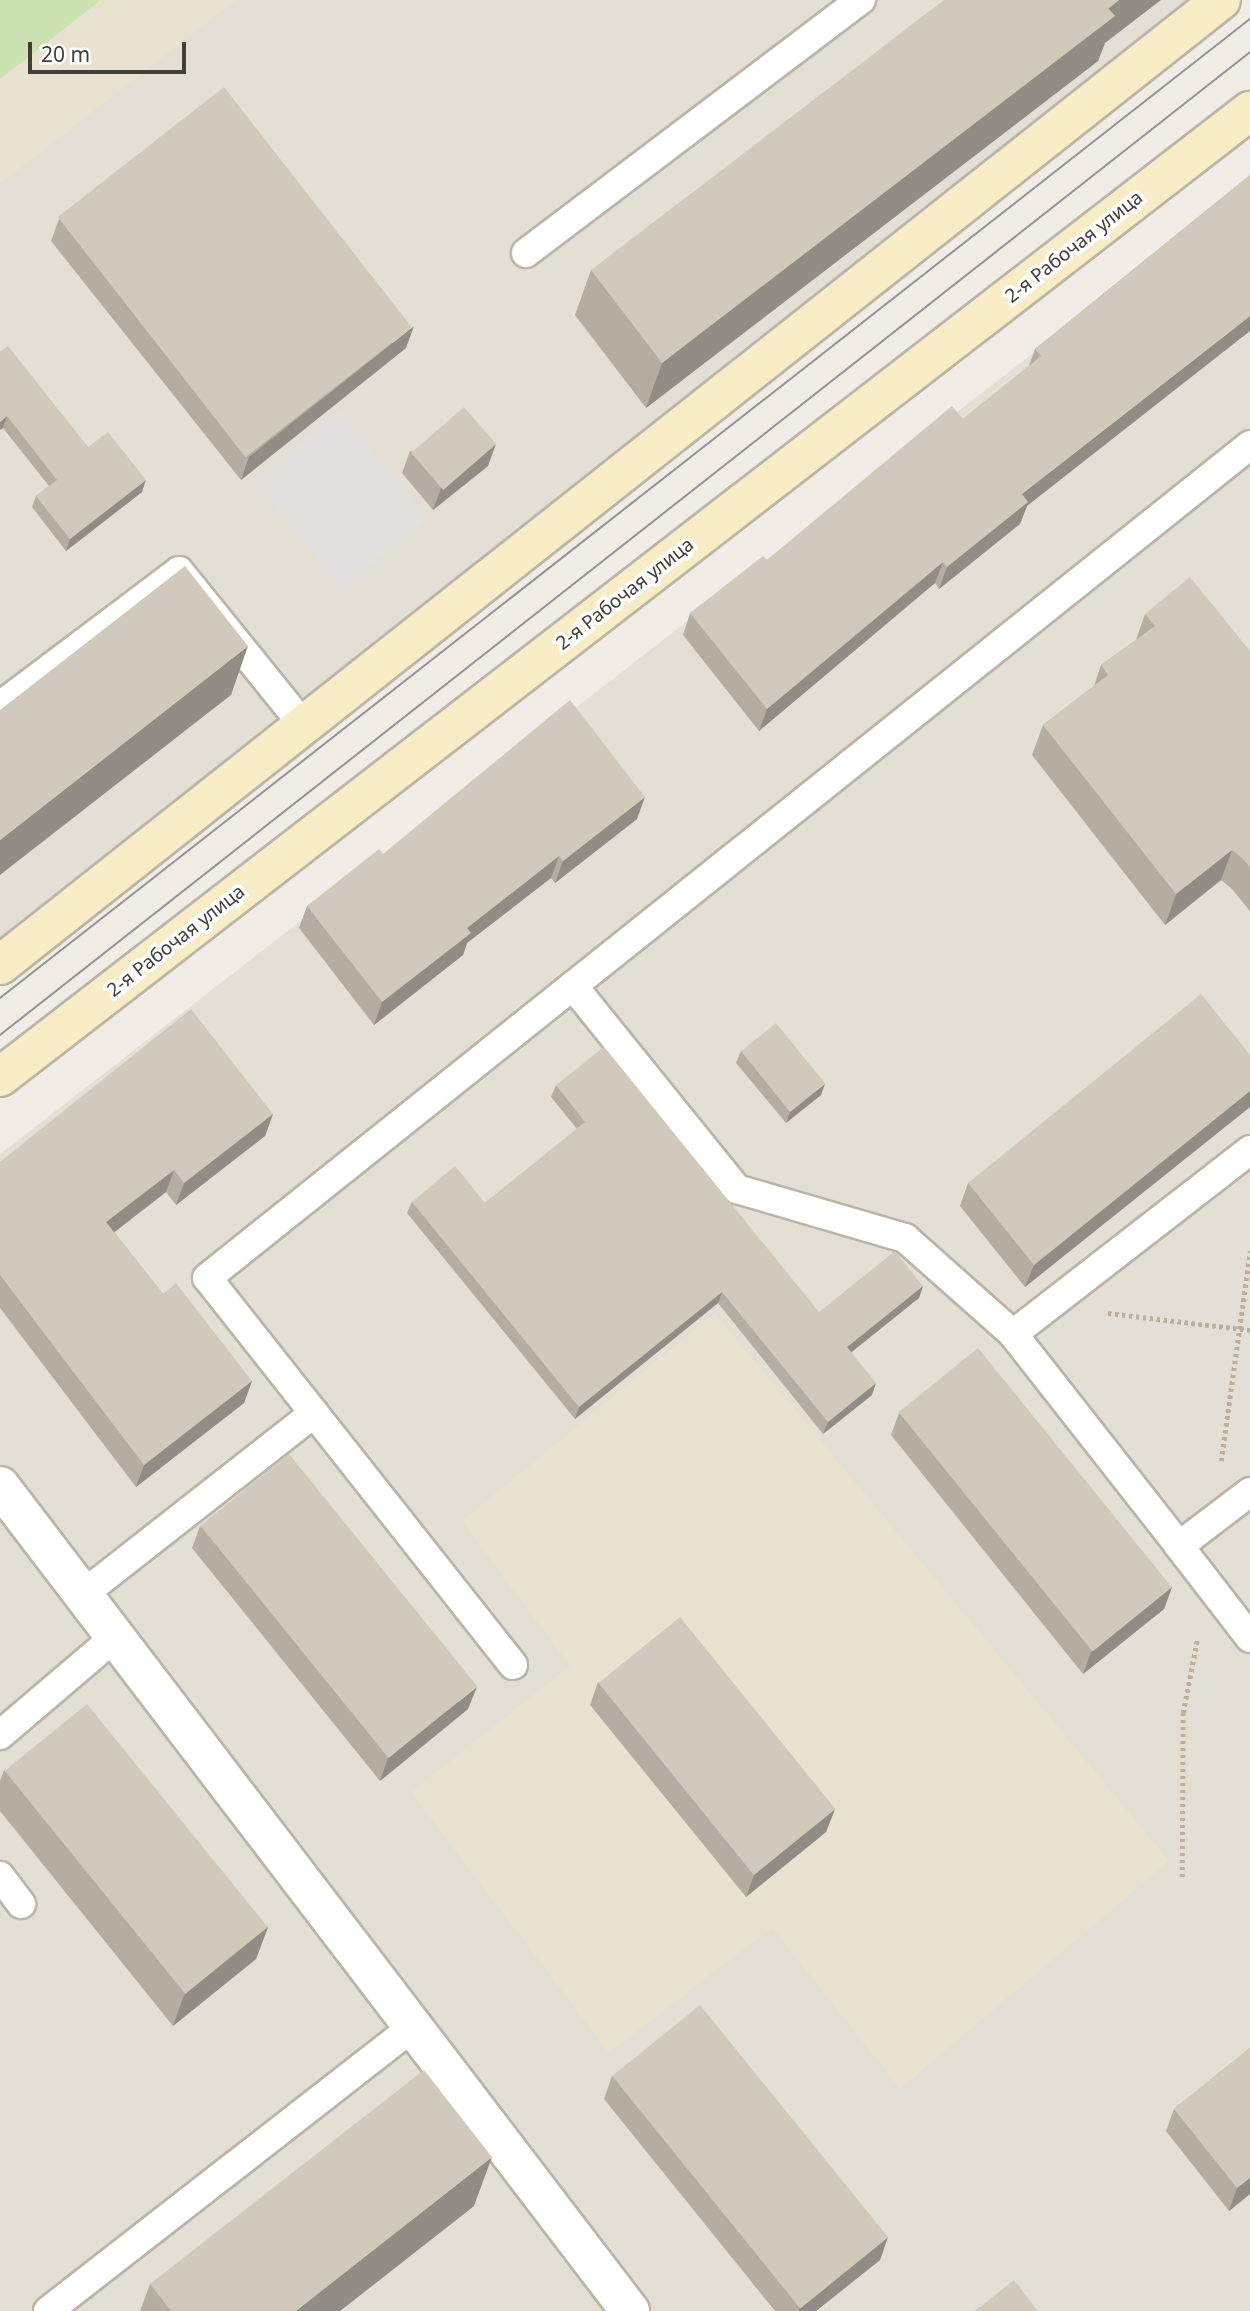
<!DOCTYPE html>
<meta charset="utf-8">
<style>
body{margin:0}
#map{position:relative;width:1250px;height:2311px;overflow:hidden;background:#f1ede6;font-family:"Noto Sans",sans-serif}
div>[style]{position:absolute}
.residential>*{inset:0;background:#e4dfd4}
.education>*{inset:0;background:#e9e2d1}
.green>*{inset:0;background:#cce2b2}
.parking>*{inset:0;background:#e2e0dd;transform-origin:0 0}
.path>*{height:4.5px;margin-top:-2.25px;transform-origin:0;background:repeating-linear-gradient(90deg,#bcb09c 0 3.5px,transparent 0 7px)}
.roads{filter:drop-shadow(2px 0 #bbb5a9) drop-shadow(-2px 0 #bbb5a9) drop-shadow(0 2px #bbb5a9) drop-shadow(0 -2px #bbb5a9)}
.lane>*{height:28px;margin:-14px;padding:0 14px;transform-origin:14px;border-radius:14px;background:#fff}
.street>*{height:38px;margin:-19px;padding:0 19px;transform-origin:19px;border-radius:19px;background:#fff}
.secondary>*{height:38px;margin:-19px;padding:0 19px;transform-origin:19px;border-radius:19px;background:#f9edc7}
.tram>*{height:2px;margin:-1px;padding:0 1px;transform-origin:1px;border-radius:1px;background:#949494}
.wall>*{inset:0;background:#b4ada2}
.shaded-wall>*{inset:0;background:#928d84}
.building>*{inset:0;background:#d1c9bc;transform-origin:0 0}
span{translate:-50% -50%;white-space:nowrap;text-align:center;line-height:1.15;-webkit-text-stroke:7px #fff;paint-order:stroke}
.street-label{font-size:19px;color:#433e36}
.scale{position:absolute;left:28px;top:42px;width:158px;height:32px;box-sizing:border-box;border:4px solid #433e36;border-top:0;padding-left:9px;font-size:21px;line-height:24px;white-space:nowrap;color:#433e36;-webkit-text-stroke:5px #fff;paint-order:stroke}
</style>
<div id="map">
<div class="residential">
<div style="clip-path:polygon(0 0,1231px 0,0 949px)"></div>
<div style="clip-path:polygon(1250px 185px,1250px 2311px,0 2311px,0 1154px)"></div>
</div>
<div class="education">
<div style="clip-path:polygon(0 0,236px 0,0 184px)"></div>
<div style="clip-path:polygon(715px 1313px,1169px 1861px,900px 2089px,772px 1927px,609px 2053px,411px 1792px,570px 1666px,462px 1521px)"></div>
</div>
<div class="green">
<div style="clip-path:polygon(0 0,101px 0,0 79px)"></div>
</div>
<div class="parking">
<div style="left:339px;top:411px;width:138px;height:112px;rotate:50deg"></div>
</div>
<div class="path">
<div style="left:1108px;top:1313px;width:143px;rotate:6.8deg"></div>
<div style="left:1221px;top:1461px;width:212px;rotate:-82.1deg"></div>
<div style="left:1182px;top:1877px;width:164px;rotate:-89.7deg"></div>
<div style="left:1183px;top:1713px;width:74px;rotate:-79.1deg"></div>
</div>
<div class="roads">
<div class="lane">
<div style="left:526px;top:253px;width:420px;rotate:-37.1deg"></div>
<div style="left:0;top:706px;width:224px;rotate:-37deg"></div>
<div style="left:179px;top:571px;width:199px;rotate:51.1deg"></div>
<div style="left:573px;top:986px;width:261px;rotate:51.1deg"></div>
<div style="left:737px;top:1189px;width:175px;rotate:16.3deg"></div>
<div style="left:905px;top:1238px;width:144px;rotate:41.6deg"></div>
<div style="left:1013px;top:1334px;width:300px;rotate:-37.8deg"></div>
<div style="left:1013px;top:1334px;width:269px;rotate:51.9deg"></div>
<div style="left:1179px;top:1546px;width:89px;rotate:-37.3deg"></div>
<div style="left:1179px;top:1546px;width:116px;rotate:52.3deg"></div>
<div style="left:82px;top:1595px;width:295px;rotate:-38.1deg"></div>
<div style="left:513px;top:1665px;width:493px;rotate:-128.3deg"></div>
<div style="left:207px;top:1278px;width:1335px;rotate:-38.61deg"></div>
<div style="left:0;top:1735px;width:150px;rotate:-40.4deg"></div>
<div style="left:0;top:1876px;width:35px;rotate:53deg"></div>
<div style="left:48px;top:2311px;width:461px;rotate:-37.9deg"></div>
</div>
<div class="street">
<div style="left:0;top:1486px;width:1038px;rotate:52.63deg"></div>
</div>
<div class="secondary">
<div style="left:0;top:965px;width:1556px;rotate:-38.32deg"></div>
<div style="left:0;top:1077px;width:1580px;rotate:-37.7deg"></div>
</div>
</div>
<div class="tram">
<div style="left:0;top:998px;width:1588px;rotate:-38.07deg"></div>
<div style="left:0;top:1035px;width:1590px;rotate:-38.18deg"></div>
</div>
<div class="wall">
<div style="clip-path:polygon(1105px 43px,1098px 61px,646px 408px,575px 315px,591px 270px)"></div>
<div style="clip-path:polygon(1250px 175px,1027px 506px,1020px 524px,939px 589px,935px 583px,759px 731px,683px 635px,690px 613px,767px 560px,963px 419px,1029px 366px,1035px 349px)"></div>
<div style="clip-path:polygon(59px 219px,406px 348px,241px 480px,51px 241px)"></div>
<div style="clip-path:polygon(0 352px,88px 447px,142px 492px,66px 551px,32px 507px,36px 496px,49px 486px,3px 428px)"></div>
<div style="clip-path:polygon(410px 451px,488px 466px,433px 510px,402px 473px)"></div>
<div style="clip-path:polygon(1145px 614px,1250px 651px,1250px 911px,1232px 889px,1221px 880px,1165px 925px,1032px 755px,1043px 725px,1094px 686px,1101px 665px,1136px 640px)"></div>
<div style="clip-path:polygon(637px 819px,555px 883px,551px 878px,467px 943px,463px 955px,374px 1025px,299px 928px,307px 906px,383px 854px)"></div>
<div style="clip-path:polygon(741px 1051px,821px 1095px,786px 1123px,736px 1063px)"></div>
<div style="clip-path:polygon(1250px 1055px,1250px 1107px,1025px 1287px,960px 1206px,968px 1183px)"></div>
<div style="clip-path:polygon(556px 1085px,819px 1312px,923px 1286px,919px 1298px,851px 1352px,872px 1395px,823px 1434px,718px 1303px,575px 1419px,407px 1213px,412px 1202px,485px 1203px,577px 1129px,551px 1097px)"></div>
<div style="clip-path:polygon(273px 1114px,265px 1136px,176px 1205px,166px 1192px,114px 1232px,163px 1294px,252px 1381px,244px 1403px,136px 1487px,0 1308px,0 1162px)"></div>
<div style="clip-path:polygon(899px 1413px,1172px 1587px,1164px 1609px,1083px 1674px,891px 1435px)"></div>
<div style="clip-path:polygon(200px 1526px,468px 1709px,380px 1781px,192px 1548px)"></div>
<div style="clip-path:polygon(598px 1682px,835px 1809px,826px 1832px,746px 1897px,590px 1705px)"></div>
<div style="clip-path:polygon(4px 1770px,268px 1927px,256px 1959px,173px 2026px,0 1811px,0 1781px)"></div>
<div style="clip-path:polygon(1250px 2048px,1250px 2194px,1229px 2211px,1166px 2131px,1174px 2109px)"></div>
<div style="clip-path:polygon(612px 2076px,888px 2237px,880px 2260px,816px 2311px,775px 2311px,604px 2099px)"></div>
<div style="clip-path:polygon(474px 2206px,340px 2311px,140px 2311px,150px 2284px)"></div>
</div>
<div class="shaded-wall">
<div style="clip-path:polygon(1119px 0,1161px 0,1105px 43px,1098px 61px,646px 408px,662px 363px)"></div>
<div style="clip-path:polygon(1250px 316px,1250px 331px,1027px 506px,1020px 524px,939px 589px,947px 567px,1022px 494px)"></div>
<div style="clip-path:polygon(414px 326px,406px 348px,241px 480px,249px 457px)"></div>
<div style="clip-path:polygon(7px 416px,3px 428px,0 430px,0 422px)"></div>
<div style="clip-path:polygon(496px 444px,488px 466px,433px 510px,441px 488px)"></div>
<div style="clip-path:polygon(146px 480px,142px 492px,66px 551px,70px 539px)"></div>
<div style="clip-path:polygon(943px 562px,935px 583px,759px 731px,767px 709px)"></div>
<div style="clip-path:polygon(248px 646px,231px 695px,0 875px,0 840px)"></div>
<div style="clip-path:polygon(645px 797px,637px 819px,555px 883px,563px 861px)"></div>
<div style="clip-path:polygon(1232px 850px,1221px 880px,1165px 925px,1176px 894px)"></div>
<div style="clip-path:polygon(559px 856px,551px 878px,467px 943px,463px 955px,374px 1025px,382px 1002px,467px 928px)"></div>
<div style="clip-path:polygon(825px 1084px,821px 1095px,786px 1123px,790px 1112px)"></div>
<div style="clip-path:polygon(1250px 1091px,1250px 1107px,1025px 1287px,1034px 1265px)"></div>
<div style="clip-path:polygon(273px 1114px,265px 1136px,176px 1205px,184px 1183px)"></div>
<div style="clip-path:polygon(174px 1170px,166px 1192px,98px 1245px,106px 1222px)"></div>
<div style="clip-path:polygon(923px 1286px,919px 1298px,843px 1359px,847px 1347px)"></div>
<div style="clip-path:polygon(722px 1292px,718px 1303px,575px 1419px,579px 1407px)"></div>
<div style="clip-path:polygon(252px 1381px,244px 1403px,136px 1487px,144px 1465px)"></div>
<div style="clip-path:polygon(876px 1383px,872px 1395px,823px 1434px,828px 1422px)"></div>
<div style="clip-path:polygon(1172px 1587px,1164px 1609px,1083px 1674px,1091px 1652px)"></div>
<div style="clip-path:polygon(477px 1687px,468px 1709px,380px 1781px,388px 1758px)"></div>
<div style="clip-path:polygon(835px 1809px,826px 1832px,746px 1897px,754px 1875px)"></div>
<div style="clip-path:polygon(268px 1927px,256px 1959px,173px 2026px,184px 1995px)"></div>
<div style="clip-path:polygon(492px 2157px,474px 2206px,340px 2311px,296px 2311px)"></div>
<div style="clip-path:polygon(1250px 2178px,1250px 2194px,1229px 2211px,1237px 2188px)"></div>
<div style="clip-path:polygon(888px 2237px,880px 2260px,816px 2311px,799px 2311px,799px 2309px)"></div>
</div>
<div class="building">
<div style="clip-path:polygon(944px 0,1119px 0,1108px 8px,1115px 16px,662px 363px,591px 270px)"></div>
<div style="left:224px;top:87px;width:305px;height:211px;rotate:52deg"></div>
<div style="clip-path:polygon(1250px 175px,1250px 316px,1022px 494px,1028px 502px,947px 567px,943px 562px,767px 709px,690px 613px,763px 556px,767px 560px,952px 406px,963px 419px,1041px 356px,1035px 349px)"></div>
<div style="clip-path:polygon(8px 346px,88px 447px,108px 432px,146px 480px,70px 539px,36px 496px,57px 480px,7px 416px,0 422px,0 352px)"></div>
<div style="left:464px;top:407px;width:49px;height:70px;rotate:49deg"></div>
<div style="clip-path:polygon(185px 566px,248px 646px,0 840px,0 710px)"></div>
<div style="clip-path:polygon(1190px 577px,1250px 651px,1250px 867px,1243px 859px,1232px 850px,1176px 894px,1043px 725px,1108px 675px,1101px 665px,1155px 626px,1145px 614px)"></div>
<div style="clip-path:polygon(570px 700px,645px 797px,563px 861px,559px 856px,467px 928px,471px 933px,382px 1002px,307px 906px,379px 849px,383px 854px)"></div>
<div style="clip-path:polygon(1201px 994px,1250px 1055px,1250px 1091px,1034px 1265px,968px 1183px)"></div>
<div style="clip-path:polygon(191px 1009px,273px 1114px,184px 1183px,174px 1170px,106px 1222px,163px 1294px,176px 1283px,252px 1381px,144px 1465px,0 1275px,0 1162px)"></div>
<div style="left:776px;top:1023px;width:78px;height:45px;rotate:51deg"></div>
<div style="clip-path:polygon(604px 1047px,819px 1312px,895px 1251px,923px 1286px,847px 1347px,876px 1383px,828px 1422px,722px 1292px,579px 1407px,412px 1202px,455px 1166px,485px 1203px,585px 1122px,556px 1085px)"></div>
<div style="left:978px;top:1348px;width:308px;height:102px;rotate:51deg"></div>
<div style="left:289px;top:1454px;width:299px;height:114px;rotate:51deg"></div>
<div style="left:680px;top:1617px;width:247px;height:105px;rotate:51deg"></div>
<div style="left:87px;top:1704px;width:287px;height:106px;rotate:51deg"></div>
<div style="left:700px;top:2005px;width:299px;height:113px;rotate:51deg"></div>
<div style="clip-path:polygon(1250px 2048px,1250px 2178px,1237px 2188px,1174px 2109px)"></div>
<div style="clip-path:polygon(424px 2070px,492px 2157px,296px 2311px,171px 2311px,150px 2284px)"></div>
<div style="clip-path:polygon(1014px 2280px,1038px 2311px,975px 2311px)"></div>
</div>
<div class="street-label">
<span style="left:1074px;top:247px;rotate:-38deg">2-я Рабочая улица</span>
<span style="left:625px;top:594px;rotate:-38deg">2-я Рабочая улица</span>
<span style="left:176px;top:941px;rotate:-38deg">2-я Рабочая улица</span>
</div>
<div class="scale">20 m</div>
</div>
